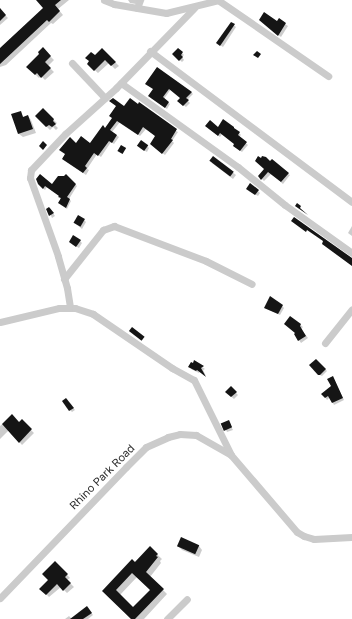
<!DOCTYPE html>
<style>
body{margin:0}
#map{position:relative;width:352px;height:619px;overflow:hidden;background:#fff;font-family:"Golos Text",sans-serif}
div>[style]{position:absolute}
.shadow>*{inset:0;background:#0003}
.building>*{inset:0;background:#151515;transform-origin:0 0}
.minor>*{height:7px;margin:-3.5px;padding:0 3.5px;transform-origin:3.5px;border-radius:3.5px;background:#cbcbcb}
span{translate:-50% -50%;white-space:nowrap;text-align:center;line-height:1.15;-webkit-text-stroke:4px #fff;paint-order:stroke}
.street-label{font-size:11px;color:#2e2e2e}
</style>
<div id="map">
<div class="shadow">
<div style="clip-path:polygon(37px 0,69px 0,58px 9px,63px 15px,53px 24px,51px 23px,6px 65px,0 67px,0 50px,44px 8px)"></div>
<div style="clip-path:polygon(128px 0,138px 0,136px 4px,130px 3px)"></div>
<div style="clip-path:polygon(0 10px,8px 18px,0 25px)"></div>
<div style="clip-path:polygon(262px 22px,285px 24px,288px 26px,281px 37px)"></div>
<div style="clip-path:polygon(231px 23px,236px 27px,223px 47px,220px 45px)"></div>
<div style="clip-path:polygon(43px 49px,54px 60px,48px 66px,54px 72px,45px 80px,41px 76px,39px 78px,28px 67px,41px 54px)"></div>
<div style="clip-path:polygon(102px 49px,119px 66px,115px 69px,109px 63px,98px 73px,88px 64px)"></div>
<div style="clip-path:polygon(178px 49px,184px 55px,182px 57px,184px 60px,182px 62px,173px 54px)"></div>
<div style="clip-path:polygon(148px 85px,191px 92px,193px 94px,187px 100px,190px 103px,186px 107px,178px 101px,181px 98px,171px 89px,164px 99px,170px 104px,167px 109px,151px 98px,154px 89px)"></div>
<div style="clip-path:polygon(124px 108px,178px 132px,172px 141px,174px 143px,165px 155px,153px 146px,156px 136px,146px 129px,140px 136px,120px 122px,112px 132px,119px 137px,114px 144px,111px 142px,101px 157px,97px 154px,87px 169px,89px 170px,86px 175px,63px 159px,76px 144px,91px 145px)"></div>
<div style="clip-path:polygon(43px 110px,57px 123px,55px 125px,58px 128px,56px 130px,53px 127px,50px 130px,36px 116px)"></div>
<div style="clip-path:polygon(20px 112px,24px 118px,28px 116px,31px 120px,36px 133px,23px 137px,19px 134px)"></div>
<div style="clip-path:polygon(208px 128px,219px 128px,239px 133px,241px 135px,239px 137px,248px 145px,242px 152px,234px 146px,235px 144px,222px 134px,220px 137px)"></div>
<div style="clip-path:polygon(147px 146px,149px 148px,147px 152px,140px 148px)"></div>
<div style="clip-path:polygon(213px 157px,236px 175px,233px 179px,212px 163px)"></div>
<div style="clip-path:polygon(265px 169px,288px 174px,290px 175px,283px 184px,271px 174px,264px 181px,259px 176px)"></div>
<div style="clip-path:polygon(66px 176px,77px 186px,69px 199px,71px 201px,67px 209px,61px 205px,60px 196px,47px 187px,45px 190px,38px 184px,53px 185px)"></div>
<div style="clip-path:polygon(249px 191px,258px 191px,260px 193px,258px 196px)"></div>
<div style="clip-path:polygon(48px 209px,51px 210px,55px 216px,52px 218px)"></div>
<div style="clip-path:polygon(84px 220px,86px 222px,82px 229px,75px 223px)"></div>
<div style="clip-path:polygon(352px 226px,352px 236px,348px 233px)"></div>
<div style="clip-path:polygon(80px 241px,82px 243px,79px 248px,72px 244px)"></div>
<div style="clip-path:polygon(282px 306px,284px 308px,280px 315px,265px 308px)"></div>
<div style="clip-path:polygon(290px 317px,303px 327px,301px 329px,308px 338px,301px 343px,295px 334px,297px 333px)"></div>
<div style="clip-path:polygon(316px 360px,327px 371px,322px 376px,318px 374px)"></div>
<div style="clip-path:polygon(194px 362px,205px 369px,203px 370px,206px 376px,200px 371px,199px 373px,191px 369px)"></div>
<div style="clip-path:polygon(333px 377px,344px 400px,334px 405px,330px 397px,327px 400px,323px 394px,332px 386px)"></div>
<div style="clip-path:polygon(231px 388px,238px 395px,234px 399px,228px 394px)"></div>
<div style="clip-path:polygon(68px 402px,75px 410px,72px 412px,70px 410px)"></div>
<div style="clip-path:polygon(12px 416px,19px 423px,22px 421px,34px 433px,22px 445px,9px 430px,0 439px,0 426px)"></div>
<div style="clip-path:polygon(228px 421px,233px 430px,227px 432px,223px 424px)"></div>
<div style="clip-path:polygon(181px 539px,199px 546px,202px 550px,199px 557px,182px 550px,178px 546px)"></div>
<div style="clip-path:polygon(evenodd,150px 548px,162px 559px,160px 561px,161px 563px,150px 577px,167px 594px,144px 619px,132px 619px,103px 591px,150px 548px,137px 577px,151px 590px,133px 608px,120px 595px,137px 577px)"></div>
<div style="clip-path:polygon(55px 562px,70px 578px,67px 580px,74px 587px,67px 593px,61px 587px,49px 597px,41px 589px,50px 580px)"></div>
<div style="clip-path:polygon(89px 610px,93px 615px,88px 619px,65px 619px,69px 616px,72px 619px)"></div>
</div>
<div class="building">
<div style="clip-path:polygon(36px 0,61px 0,55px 5px,60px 11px,49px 22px,47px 20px,0 64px,0 48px,43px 8px)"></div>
<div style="clip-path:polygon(0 8px,6px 15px,0 21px)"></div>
<div style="clip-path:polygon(264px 12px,277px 21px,279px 18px,286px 23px,278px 36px,259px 20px)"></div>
<div style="clip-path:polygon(231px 22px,235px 24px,220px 46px,216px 43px)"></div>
<div style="clip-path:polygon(43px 47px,51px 56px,45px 62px,51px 68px,41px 78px,37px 73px,35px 75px,26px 67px,39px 54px,38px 52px)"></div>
<div style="clip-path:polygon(102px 48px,116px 62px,111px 66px,105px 60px,94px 71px,87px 64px,89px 61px,85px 58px,91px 52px,95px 55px)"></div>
<div style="clip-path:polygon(178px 48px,183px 52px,181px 55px,183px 57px,179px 61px,172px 54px)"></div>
<div style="clip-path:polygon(257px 51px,261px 54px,258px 58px,253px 55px)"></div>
<div style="clip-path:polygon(157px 67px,192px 92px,186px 98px,189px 100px,183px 106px,177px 101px,180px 98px,169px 89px,163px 97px,169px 102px,165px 108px,148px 96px,153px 89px,145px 84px)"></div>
<div style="clip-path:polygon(113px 98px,124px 106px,130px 98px,138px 104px,139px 102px,177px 129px,171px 139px,173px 140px,162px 154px,150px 144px,155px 136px,143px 127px,138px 135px,117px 121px,110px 130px,117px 135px,112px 143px,109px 141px,98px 156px,94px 153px,85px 166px,87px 168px,83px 173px,62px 159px,65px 154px,59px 150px,70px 137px,76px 143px,81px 136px,90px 143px,103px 125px,105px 128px,112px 118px,109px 116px,116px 106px,109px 101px)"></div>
<div style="clip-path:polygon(43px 108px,54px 119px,53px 121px,56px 124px,52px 127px,49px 125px,46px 127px,35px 116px)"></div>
<div style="clip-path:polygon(21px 111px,23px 117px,28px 115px,33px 129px,18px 134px,11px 114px)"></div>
<div style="clip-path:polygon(223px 119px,234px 127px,234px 128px,240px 132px,238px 135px,247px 142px,240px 151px,233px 146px,234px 144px,220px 133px,218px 136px,205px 126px,210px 120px,218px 127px)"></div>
<div style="left:141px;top:140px;width:9px;height:7px;rotate:36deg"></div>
<div style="clip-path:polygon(43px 141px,47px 145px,43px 150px,39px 146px)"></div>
<div style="left:121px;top:145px;width:6px;height:7px;rotate:31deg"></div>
<div style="left:213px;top:156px;width:26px;height:6px;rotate:37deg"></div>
<div style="clip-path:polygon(258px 156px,261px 158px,262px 156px,266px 157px,270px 161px,272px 159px,289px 173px,281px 182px,268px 172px,261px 180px,258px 176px,264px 169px,255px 161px)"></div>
<div style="clip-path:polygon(40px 174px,52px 184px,58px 176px,64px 176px,66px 174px,76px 184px,67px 197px,70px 199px,66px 208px,58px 203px,61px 198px,58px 197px,59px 196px,45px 186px,43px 189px,38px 184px,36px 179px)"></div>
<div style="clip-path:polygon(250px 183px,259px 190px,255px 195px,246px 189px)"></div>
<div style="clip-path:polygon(297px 203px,301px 206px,300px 208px,308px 215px,295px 206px)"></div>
<div style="clip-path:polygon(49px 207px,54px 213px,49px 216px,46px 209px)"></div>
<div style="left:78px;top:215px;width:8px;height:9px;rotate:30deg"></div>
<div style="clip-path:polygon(294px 217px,352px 258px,352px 266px,322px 244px,323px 241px,307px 230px,306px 232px,291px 221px)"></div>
<div style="clip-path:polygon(73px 235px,81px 240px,76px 247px,69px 242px)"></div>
<div style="clip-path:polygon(270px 296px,283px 305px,278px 314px,264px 308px)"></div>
<div style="clip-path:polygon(290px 316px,301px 324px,300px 326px,306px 336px,298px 341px,294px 334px,295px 333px,284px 324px)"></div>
<div style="left:132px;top:327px;width:16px;height:5px;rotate:38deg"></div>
<div style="clip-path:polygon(316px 359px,326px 369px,320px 375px,318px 375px,309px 365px)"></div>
<div style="clip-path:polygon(194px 360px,204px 366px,201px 368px,206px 377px,197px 370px,196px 371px,188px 367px,191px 362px,193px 363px)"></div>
<div style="clip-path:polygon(333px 376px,343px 398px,332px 403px,328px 396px,325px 398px,321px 394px,331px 386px,327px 379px)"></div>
<div style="clip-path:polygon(231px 386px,237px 392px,231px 397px,225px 392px)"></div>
<div style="clip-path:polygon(66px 398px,74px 408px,69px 411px,62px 401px)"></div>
<div style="clip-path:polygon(12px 414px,19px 422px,22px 419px,32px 429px,19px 443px,2px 424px)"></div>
<div style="left:229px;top:420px;width:8px;height:9px;rotate:67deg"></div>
<div style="left:181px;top:537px;width:20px;height:10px;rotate:24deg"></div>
<div style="clip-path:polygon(evenodd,150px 546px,158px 554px,156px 556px,158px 557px,146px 572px,164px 589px,135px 619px,131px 619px,102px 591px,132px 559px,135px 562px,150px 546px,132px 573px,150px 590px,133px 607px,116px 590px,132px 573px)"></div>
<div style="clip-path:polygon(55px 561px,68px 574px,65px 577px,71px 583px,63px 591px,57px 584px,46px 595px,39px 589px,48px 580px,42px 574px)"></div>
<div style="clip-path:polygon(87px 606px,92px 613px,83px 619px,70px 619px)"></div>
</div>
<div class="minor">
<div style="left:104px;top:0;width:11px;rotate:22deg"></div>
<div style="left:114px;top:4px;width:53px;rotate:9.8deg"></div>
<div style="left:166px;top:13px;width:55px;rotate:-13.8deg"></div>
<div style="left:218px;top:0;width:134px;rotate:34.6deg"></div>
<div style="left:137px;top:8px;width:9px;rotate:-69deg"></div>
<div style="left:150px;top:51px;width:252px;rotate:36.8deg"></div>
<div style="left:72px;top:63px;width:48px;rotate:46.7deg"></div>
<div style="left:121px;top:83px;width:144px;rotate:35.7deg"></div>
<div style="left:238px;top:167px;width:60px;rotate:39deg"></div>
<div style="left:285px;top:205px;width:82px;rotate:35.6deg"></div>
<div style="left:64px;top:279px;width:63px;rotate:-51.5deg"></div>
<div style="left:103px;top:230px;width:12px;rotate:-20deg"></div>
<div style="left:114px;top:226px;width:98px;rotate:20.8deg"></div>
<div style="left:206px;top:261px;width:51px;rotate:26.6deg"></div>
<div style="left:70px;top:307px;width:19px;rotate:-99deg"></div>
<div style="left:67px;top:288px;width:33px;rotate:-106deg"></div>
<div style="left:58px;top:256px;width:83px;rotate:-109.7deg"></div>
<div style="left:30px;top:178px;width:8px;rotate:-83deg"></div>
<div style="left:31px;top:170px;width:50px;rotate:-46.6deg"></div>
<div style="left:65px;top:134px;width:69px;rotate:-42deg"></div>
<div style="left:116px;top:88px;width:112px;rotate:-45.7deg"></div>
<div style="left:0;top:322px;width:61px;rotate:-13.3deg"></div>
<div style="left:59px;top:308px;width:16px"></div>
<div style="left:75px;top:308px;width:19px;rotate:18deg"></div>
<div style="left:93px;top:314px;width:96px;rotate:34.4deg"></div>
<div style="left:172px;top:368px;width:25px;rotate:29deg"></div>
<div style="left:194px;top:380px;width:84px;rotate:63.7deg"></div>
<div style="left:325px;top:343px;width:43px;rotate:-51.5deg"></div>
<div style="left:0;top:598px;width:182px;rotate:-46.1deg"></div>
<div style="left:126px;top:467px;width:28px;rotate:-45deg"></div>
<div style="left:146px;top:447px;width:24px;rotate:-24deg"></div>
<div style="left:168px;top:437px;width:12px;rotate:-14deg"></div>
<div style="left:180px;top:434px;width:16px;rotate:4deg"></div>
<div style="left:196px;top:435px;width:40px;rotate:29.7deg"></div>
<div style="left:231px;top:455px;width:101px;rotate:49.4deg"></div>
<div style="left:297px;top:532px;width:8px;rotate:30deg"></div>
<div style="left:304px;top:536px;width:10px;rotate:17deg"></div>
<div style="left:314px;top:539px;width:38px;rotate:-3deg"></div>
<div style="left:167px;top:619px;width:28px;rotate:-45deg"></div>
</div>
<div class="street-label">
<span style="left:102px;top:477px;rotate:-45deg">Rhino Park Road</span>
</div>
</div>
